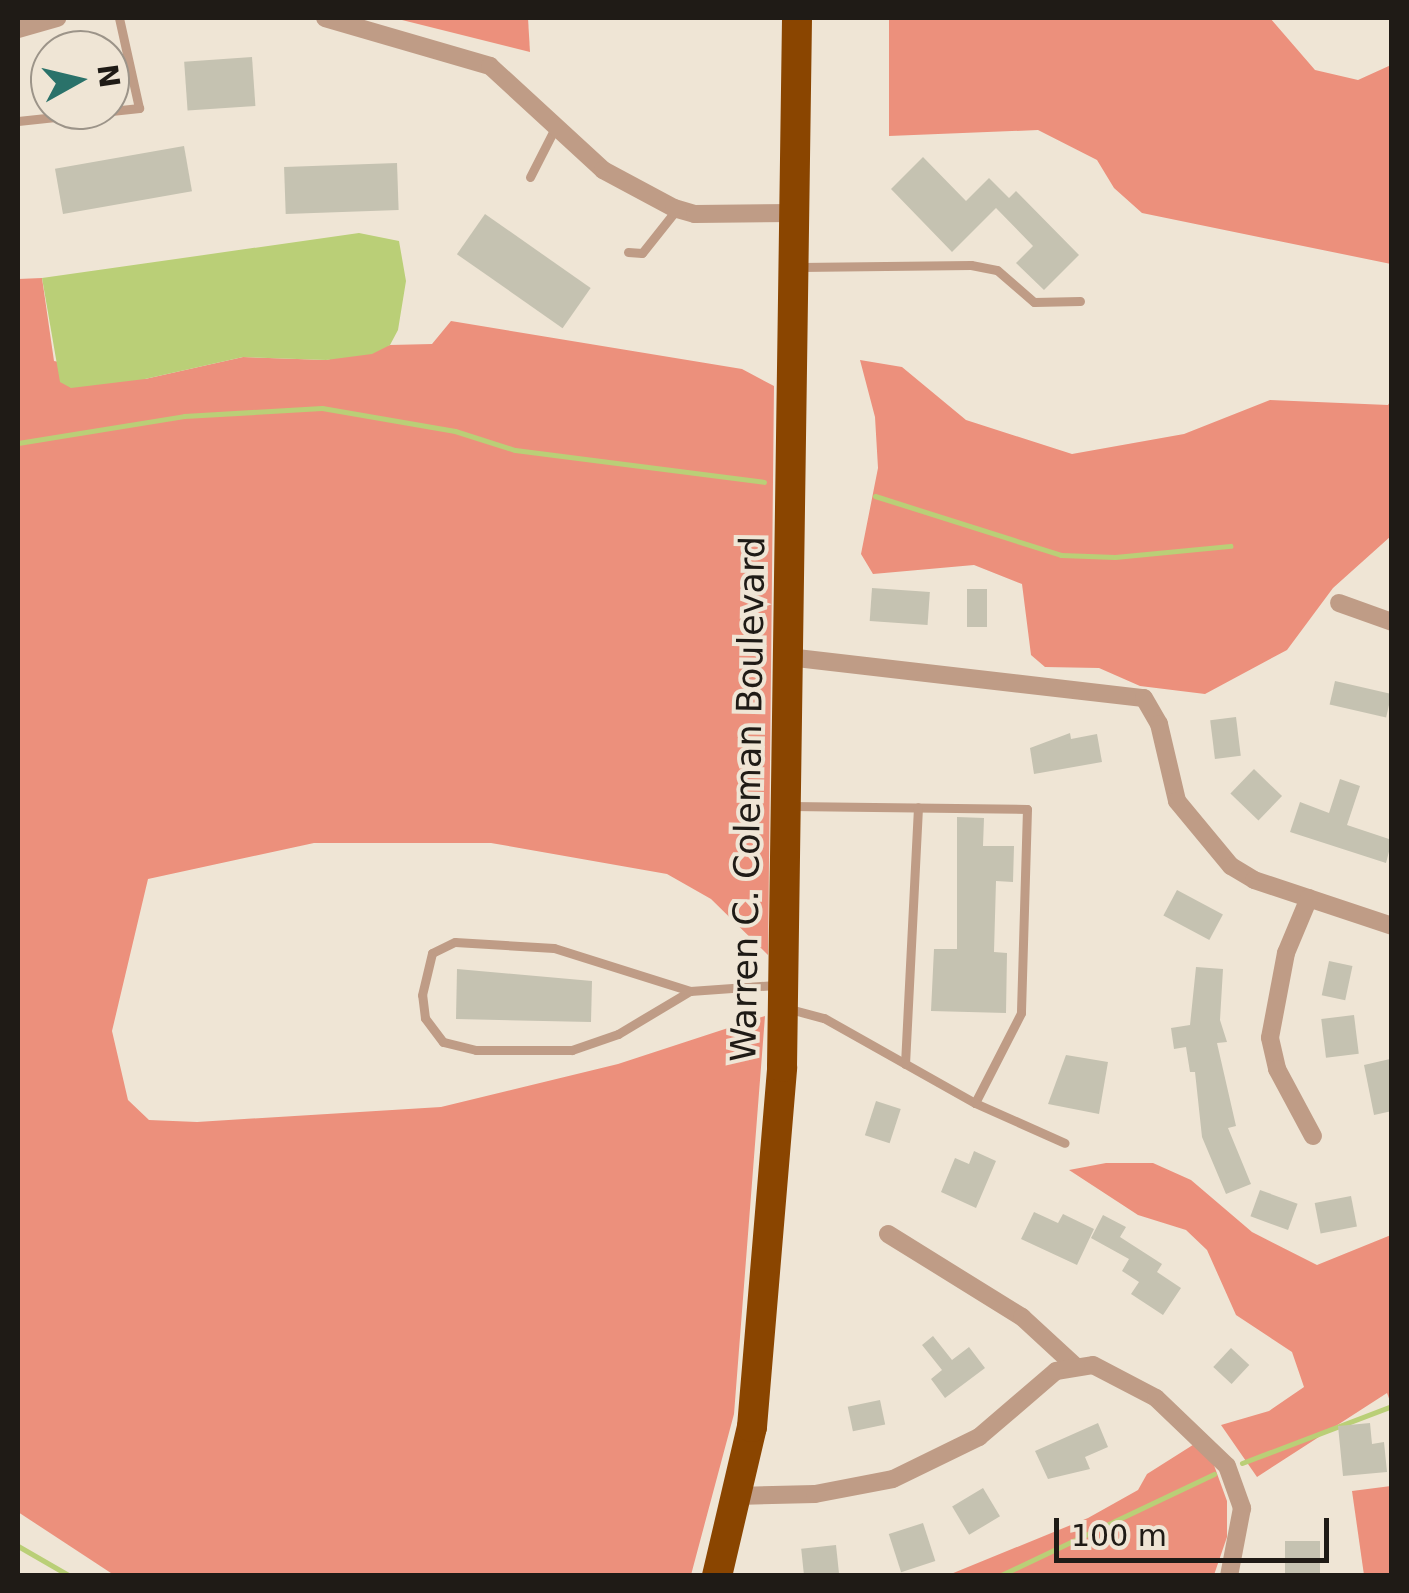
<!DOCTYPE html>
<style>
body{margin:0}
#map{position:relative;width:1409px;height:1593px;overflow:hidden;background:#efe5d5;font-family:"DejaVu Sans",sans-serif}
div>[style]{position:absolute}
.forest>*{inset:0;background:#ec907c}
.water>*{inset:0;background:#bacf77}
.stream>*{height:5px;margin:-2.5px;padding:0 2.5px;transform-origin:2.5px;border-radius:2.5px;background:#bacf77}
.building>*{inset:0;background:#c5c2b1;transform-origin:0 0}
.lane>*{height:9px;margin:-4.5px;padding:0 4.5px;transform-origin:4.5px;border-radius:4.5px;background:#bf9c86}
.street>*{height:18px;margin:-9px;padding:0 9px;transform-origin:9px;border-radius:9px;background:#bf9c86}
.highway>*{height:30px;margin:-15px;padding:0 15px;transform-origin:15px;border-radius:15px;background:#8a4500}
span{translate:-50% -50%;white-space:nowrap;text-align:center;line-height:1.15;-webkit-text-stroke:8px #efe5d5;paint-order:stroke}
.street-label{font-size:35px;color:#1f1b16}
.frame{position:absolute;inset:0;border:20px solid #1f1b16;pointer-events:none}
.north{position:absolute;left:30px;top:30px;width:100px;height:100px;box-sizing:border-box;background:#efe5d5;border:2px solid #9c9489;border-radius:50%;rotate:82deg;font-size:28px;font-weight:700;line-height:40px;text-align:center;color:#1f1b16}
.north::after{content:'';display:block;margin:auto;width:35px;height:45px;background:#2a726a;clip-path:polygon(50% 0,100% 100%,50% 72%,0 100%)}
.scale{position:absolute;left:1054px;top:1518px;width:275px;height:45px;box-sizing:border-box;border:5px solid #1f1b16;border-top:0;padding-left:12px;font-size:30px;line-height:35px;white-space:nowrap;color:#1f1b16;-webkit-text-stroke:8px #efe5d5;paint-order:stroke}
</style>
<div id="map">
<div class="forest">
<div style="clip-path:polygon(394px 18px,528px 18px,530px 52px)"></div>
<div style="clip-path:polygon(889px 18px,1270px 18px,1315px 70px,1358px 80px,1391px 65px,1391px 264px,1142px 213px,1114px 188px,1097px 160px,1038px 130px,889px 136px)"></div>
<div style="clip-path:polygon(42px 278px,54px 361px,145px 379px,243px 357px,326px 360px,390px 345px,432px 344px,451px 321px,742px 369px,774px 386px,768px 955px,711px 899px,667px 874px,491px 843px,314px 843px,148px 879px,112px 1031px,128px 1100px,149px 1120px,197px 1122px,441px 1107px,618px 1064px,765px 1016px,734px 1414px,691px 1575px,114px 1575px,18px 1512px,18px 279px)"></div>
<div style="clip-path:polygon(860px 360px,902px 367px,966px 420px,1072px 454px,1184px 434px,1270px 400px,1388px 405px,1391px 400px,1391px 536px,1333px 588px,1287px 650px,1205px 694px,1140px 686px,1099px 668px,1045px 667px,1031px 655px,1022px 584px,974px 565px,873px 574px,861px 554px,878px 468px,875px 417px)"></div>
<div style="clip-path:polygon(1106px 1163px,1153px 1163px,1191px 1180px,1252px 1232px,1317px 1265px,1391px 1235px,1391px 1404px,1387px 1393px,1257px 1477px,1221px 1425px,1269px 1411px,1304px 1387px,1292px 1352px,1236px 1315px,1207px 1250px,1186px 1230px,1138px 1215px,1069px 1170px)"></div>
<div style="clip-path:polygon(1196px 1443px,1211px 1457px,1227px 1501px,1227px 1537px,1214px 1575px,946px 1576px,1088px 1518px,1138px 1490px,1147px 1474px)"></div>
<div style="clip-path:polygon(1391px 1486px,1391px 1575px,1364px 1575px,1352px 1491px)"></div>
</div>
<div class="water">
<div style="clip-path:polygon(359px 233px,399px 241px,406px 281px,398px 330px,390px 345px,372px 354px,326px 360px,243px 357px,145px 379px,71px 388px,60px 382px,42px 278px)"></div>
</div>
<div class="stream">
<div style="left:18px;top:443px;width:168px;rotate:-9.2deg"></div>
<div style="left:184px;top:416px;width:138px;rotate:-3.3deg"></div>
<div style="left:322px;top:408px;width:135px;rotate:9.8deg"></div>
<div style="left:455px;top:431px;width:63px;rotate:17.6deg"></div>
<div style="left:515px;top:450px;width:251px;rotate:7.3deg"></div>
<div style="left:875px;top:496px;width:195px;rotate:17.6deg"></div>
<div style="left:1061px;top:555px;width:54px;rotate:2.1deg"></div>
<div style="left:1115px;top:557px;width:116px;rotate:-5.5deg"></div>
<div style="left:1242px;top:1463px;width:160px;rotate:-20.8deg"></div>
<div style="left:18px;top:1546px;width:60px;rotate:30deg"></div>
<div style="left:999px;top:1576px;width:238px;rotate:-25.4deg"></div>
</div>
<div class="building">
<div style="left:252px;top:57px;width:49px;height:68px;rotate:86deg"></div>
<div style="left:184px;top:146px;width:46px;height:131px;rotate:80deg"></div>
<div style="clip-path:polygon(923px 157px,966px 201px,989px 178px,1009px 198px,1016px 191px,1079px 255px,1044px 290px,1016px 263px,1033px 246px,996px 208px,952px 252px,891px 189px)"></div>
<div style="left:397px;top:163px;width:47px;height:113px;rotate:88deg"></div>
<div style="left:485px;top:214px;width:129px;height:49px;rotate:35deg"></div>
<div style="left:872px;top:588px;width:58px;height:33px;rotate:4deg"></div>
<div style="left:967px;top:589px;width:20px;height:38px"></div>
<div style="left:1335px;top:681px;width:58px;height:24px;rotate:13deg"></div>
<div style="left:1236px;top:717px;width:39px;height:26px;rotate:83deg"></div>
<div style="clip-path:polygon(1070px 733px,1071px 739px,1097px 734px,1102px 762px,1034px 774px,1030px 748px)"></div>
<div style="left:1254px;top:769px;width:39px;height:34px;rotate:44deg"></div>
<div style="clip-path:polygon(1340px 779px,1360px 786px,1347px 825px,1392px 840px,1386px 863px,1290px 832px,1300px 802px,1329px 813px)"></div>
<div style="clip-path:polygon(957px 817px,984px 818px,983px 846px,1014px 846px,1013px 882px,996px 881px,994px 952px,1007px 953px,1006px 1013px,931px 1011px,934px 949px,957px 949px)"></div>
<div style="left:1177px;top:890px;width:52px;height:29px;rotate:28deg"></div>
<div style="left:1329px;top:961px;width:24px;height:35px;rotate:12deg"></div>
<div style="clip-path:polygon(1196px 967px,1223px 969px,1220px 1020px,1227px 1042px,1217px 1043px,1236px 1126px,1228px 1128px,1251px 1184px,1226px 1194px,1202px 1137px,1195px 1072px,1190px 1072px,1186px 1047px,1174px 1049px,1171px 1028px,1190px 1025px)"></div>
<div style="clip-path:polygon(457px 969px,592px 981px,591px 1022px,456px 1019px)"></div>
<div style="left:1354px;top:1015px;width:39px;height:33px;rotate:83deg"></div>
<div style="clip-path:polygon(1066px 1055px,1108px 1062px,1099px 1114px,1048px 1104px)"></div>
<div style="clip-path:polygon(1390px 1059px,1392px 1111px,1374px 1115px,1364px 1065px)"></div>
<div style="left:876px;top:1101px;width:26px;height:36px;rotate:18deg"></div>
<div style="clip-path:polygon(974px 1151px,996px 1161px,976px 1208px,941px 1192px,955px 1158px,969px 1164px)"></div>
<div style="left:1260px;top:1190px;width:40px;height:28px;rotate:20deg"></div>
<div style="left:1351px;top:1196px;width:31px;height:37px;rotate:79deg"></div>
<div style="clip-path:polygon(1034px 1212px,1058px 1223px,1063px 1214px,1094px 1229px,1077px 1265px,1021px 1239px)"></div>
<div style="clip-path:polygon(1103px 1215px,1126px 1227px,1120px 1237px,1162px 1264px,1157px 1272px,1181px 1288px,1163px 1315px,1131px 1294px,1139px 1282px,1122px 1271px,1129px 1259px,1091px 1238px)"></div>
<div style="clip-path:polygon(933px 1336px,952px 1360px,969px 1347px,985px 1368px,945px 1398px,931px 1379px,942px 1370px,922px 1345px)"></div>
<div style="left:1231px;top:1348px;width:25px;height:26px;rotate:43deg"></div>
<div style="left:880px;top:1400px;width:25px;height:33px;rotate:78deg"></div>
<div style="clip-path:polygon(1098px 1423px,1108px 1447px,1085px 1457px,1090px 1469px,1048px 1479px,1035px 1451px)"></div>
<div style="clip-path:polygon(1370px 1423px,1372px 1444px,1384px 1442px,1387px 1472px,1343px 1476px,1338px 1426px)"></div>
<div style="left:983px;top:1488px;width:33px;height:36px;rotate:59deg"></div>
<div style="left:923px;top:1523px;width:40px;height:36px;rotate:72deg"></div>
<div style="left:1285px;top:1541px;width:35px;height:34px"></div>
<div style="left:836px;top:1545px;width:31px;height:35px;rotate:84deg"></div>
</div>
<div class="lane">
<div style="left:18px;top:121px;width:122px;rotate:-6.1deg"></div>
<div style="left:139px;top:108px;width:92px;rotate:-102.5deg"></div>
<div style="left:530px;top:177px;width:55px;rotate:-63deg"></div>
<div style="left:628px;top:252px;width:14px;rotate:4deg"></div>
<div style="left:642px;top:253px;width:56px;rotate:-51.5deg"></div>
<div style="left:800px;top:267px;width:171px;rotate:-0.7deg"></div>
<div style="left:971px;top:265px;width:26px;rotate:11deg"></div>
<div style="left:997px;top:270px;width:49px;rotate:40.9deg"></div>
<div style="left:1034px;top:302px;width:46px;rotate:-1.2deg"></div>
<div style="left:791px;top:806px;width:236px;rotate:0.7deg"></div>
<div style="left:1027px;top:809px;width:204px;rotate:91.7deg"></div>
<div style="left:1021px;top:1013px;width:101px;rotate:117.1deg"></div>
<div style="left:690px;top:991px;width:84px;rotate:149.2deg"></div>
<div style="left:618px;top:1034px;width:49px;rotate:160.8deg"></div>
<div style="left:572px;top:1050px;width:96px;rotate:180deg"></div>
<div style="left:476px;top:1050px;width:34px;rotate:-166deg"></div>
<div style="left:443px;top:1042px;width:30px;rotate:-127deg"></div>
<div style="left:425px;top:1018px;width:23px;rotate:-97deg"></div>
<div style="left:422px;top:995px;width:43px;rotate:-76.6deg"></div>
<div style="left:432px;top:953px;width:25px;rotate:-26deg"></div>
<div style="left:455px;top:942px;width:99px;rotate:3.5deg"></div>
<div style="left:554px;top:948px;width:143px;rotate:17.5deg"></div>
<div style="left:690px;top:991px;width:86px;rotate:-4deg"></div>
<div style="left:786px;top:1008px;width:39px;rotate:15deg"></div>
<div style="left:824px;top:1018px;width:173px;rotate:29.4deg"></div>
<div style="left:975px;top:1103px;width:98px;rotate:24deg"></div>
<div style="left:905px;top:1064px;width:257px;rotate:-87.1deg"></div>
</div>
<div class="street">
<div style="left:325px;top:18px;width:172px;rotate:16.2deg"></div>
<div style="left:490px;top:66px;width:154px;rotate:42.6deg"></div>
<div style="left:603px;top:170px;width:81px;rotate:28.2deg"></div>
<div style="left:674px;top:208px;width:22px;rotate:16deg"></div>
<div style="left:695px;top:214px;width:98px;rotate:-0.6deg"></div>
<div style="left:18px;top:29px;width:41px;rotate:-15.8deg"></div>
<div style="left:1339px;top:603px;width:56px;rotate:19.7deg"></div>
<div style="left:788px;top:657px;width:358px;rotate:6.6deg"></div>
<div style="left:1144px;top:698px;width:30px;rotate:60deg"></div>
<div style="left:1159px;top:724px;width:79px;rotate:76.8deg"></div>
<div style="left:1177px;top:801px;width:85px;rotate:50.3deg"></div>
<div style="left:1231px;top:866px;width:27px;rotate:31deg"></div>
<div style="left:1254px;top:880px;width:145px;rotate:18.4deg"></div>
<div style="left:1309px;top:898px;width:60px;rotate:112.7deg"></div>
<div style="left:1286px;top:953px;width:86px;rotate:100.7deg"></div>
<div style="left:1270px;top:1038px;width:32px;rotate:77deg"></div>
<div style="left:1277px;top:1069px;width:76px;rotate:61.8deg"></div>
<div style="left:888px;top:1234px;width:158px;rotate:31.8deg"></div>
<div style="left:1022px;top:1317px;width:71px;rotate:42.7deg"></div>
<div style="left:737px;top:1496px;width:78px;rotate:-1.5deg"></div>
<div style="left:815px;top:1494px;width:79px;rotate:-10.9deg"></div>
<div style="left:893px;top:1479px;width:96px;rotate:-26deg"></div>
<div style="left:979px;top:1437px;width:101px;rotate:-40.6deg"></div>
<div style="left:1056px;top:1371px;width:37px;rotate:-9deg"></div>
<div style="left:1093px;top:1365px;width:71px;rotate:27.6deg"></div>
<div style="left:1156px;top:1398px;width:98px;rotate:43.8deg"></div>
<div style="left:1227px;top:1466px;width:45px;rotate:70.3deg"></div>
<div style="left:1242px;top:1508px;width:69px;rotate:100.8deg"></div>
</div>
<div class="highway">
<div style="left:717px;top:1576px;width:153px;rotate:-76.8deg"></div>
<div style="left:752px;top:1427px;width:361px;rotate:-85.2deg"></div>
<div style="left:782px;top:1067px;width:1049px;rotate:-89.18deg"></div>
</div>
<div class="street-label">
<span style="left:748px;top:799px;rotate:-89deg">Warren C. Coleman Boulevard</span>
</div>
<div class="frame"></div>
<div class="north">N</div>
<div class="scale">100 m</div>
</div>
